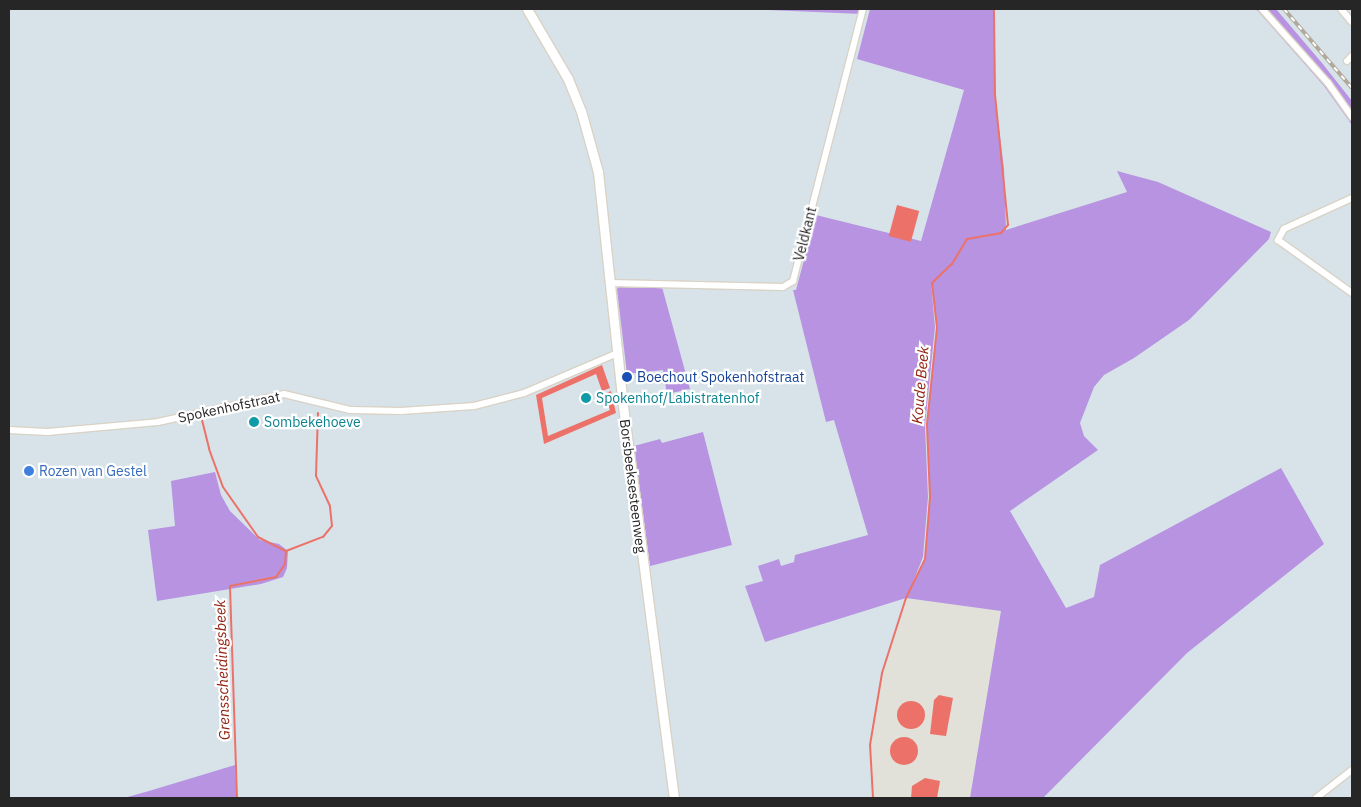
<!DOCTYPE html>
<style>
body{margin:0}
#map{position:relative;width:1361px;height:807px;overflow:hidden;background:#d7e3e9;font-family:"IBM Plex Sans",sans-serif}
div>[style]{position:absolute}
.industrial>*{inset:0;background:#e1e1d9}
.green>*{inset:0;background:#b793e1}
.water>*{inset:0;background:#ec7269;transform-origin:0 0}
.round{border-radius:50%}
.stream>*{height:2px;margin:-1px;padding:0 1px;transform-origin:1px;border-radius:1px;background:#ec7269}
.roads{filter:drop-shadow(1px 0 #d9d2c6) drop-shadow(-1px 0 #d9d2c6) drop-shadow(0 1px #d9d2c6) drop-shadow(0 -1px #d9d2c6)}
.minor>*{height:6px;margin:-3px;padding:0 3px;transform-origin:3px;border-radius:3px;background:#fff}
.tertiary>*{height:9px;margin:-4.5px;padding:0 4.5px;transform-origin:4.5px;border-radius:4.5px;background:#fff}
.rail>*{height:4px;margin-top:-2px;transform-origin:0;background:repeating-linear-gradient(90deg,#fff 0 5.5px,#b1a99b 0 11px);box-sizing:border-box;border-block:1px solid #b1a99b}
.dots>*{width:14px;height:14px;translate:-50% -50%;box-sizing:border-box;border:2px solid #fff;border-radius:50%}
span{translate:-50% -50%;white-space:nowrap;text-align:center;line-height:1.15;-webkit-text-stroke:4.5px #fff;paint-order:stroke}
.street-label{font-size:14px;color:#262626}
.transit-label{font-size:14px;color:#164399}
.left{translate:0 -50%;text-align:left}
.culture-label{font-size:14px;color:#0d838f}
.shop-label{font-size:14px;color:#366cbe}
.water-label{font-size:15px;color:#93210e;font-style:italic}
.frame{position:absolute;inset:0;border:10px solid #262626;pointer-events:none}
</style>
<div id="map">
<div class="industrial">
<div style="clip-path:polygon(906px 598px,1001px 611px,970px 798px,873px 798px,870px 745px,882px 673px)"></div>
</div>
<div class="green">
<div style="clip-path:polygon(746px 9px,864px 9px,862px 14px)"></div>
<div style="clip-path:polygon(evenodd,870px 9px,994px 9px,995px 96px,1004px 169px,1006px 230px,1127px 192px,1117px 171px,1158px 182px,1271px 232px,1269px 239px,1189px 320px,1134px 358px,1104px 375px,1094px 387px,1080px 423px,1084px 436px,1098px 450px,1010px 511px,1066px 608px,1094px 597px,1100px 565px,1281px 468px,1324px 544px,1187px 653px,1043px 798px,970px 798px,1001px 611px,906px 598px,765px 642px,745px 586px,763px 581px,758px 566px,779px 559px,781px 566px,794px 562px,795px 555px,868px 535px,834px 420px,826px 422px,793px 290px,796px 290px,816px 215px,921px 241px,964px 90px,857px 59px,870px 9px,931px 282px,937px 328px,927px 424px,930px 497px,925px 559px,912px 585px,923px 557px,928px 497px,925px 425px,935px 327px,931px 282px)"></div>
<div style="clip-path:polygon(1256px 9px,1276px 9px,1322px 63px,1352px 101px,1352px 125px,1324px 86px)"></div>
<div style="clip-path:polygon(620px 286px,662px 287px,690px 389px,667px 394px,663px 370px,627px 374px,617px 289px)"></div>
<div style="clip-path:polygon(703px 432px,732px 545px,650px 566px,634px 446px,660px 439px,662px 443px)"></div>
<div style="clip-path:polygon(215px 472px,221px 495px,230px 511px,260px 540px,279px 544px,288px 551px,287px 568px,283px 577px,261px 584px,157px 601px,148px 530px,175px 526px,171px 481px)"></div>
<div style="clip-path:polygon(235px 765px,237px 798px,124px 798px,149px 791px)"></div>
</div>
<div class="water">
<div style="left:897px;top:205px;width:23px;height:32px;rotate:15deg"></div>
<div style="clip-path:polygon(602px 365px,610px 388px,602px 391px,596px 374px,542px 398px,548px 436px,610px 410px,604px 394px,611px 391px,616px 413px,544px 444px,536px 395px)"></div>
<div style="clip-path:polygon(939px 695px,953px 698px,946px 736px,930px 734px,934px 700px)"></div>
<div class="round" style="left:897px;top:701px;width:28px;height:28px"></div>
<div class="round" style="left:890px;top:737px;width:28px;height:28px"></div>
<div style="clip-path:polygon(925px 778px,940px 781px,937px 798px,911px 798px,912px 786px)"></div>
</div>
<div class="stream">
<div style="left:202px;top:420px;width:30px;rotate:76deg"></div>
<div style="left:209px;top:449px;width:40px;rotate:69.8deg"></div>
<div style="left:223px;top:487px;width:61px;rotate:55deg"></div>
<div style="left:258px;top:537px;width:31px;rotate:27deg"></div>
<div style="left:286px;top:551px;width:40px;rotate:-21deg"></div>
<div style="left:323px;top:537px;width:14px;rotate:-51deg"></div>
<div style="left:332px;top:526px;width:20px;rotate:-96deg"></div>
<div style="left:330px;top:506px;width:33px;rotate:-115deg"></div>
<div style="left:316px;top:476px;width:63px;rotate:-88.2deg"></div>
<div style="left:237px;top:798px;width:212px;rotate:-91.9deg"></div>
<div style="left:230px;top:586px;width:47px;rotate:-11.1deg"></div>
<div style="left:276px;top:577px;width:16px;rotate:-55deg"></div>
<div style="left:285px;top:564px;width:13px;rotate:-86deg"></div>
<div style="left:873px;top:798px;width:53px;rotate:-93.2deg"></div>
<div style="left:870px;top:745px;width:73px;rotate:-80.5deg"></div>
<div style="left:882px;top:673px;width:79px;rotate:-72.3deg"></div>
<div style="left:906px;top:598px;width:43px;rotate:-64deg"></div>
<div style="left:925px;top:559px;width:62px;rotate:-85.4deg"></div>
<div style="left:930px;top:497px;width:73px;rotate:-92.4deg"></div>
<div style="left:927px;top:424px;width:97px;rotate:-84.1deg"></div>
<div style="left:937px;top:328px;width:45px;rotate:-96.3deg"></div>
<div style="left:932px;top:283px;width:28px;rotate:-44deg"></div>
<div style="left:952px;top:264px;width:29px;rotate:-59deg"></div>
<div style="left:967px;top:239px;width:35px;rotate:-10deg"></div>
<div style="left:1001px;top:233px;width:11px;rotate:-49deg"></div>
<div style="left:1008px;top:225px;width:131px;rotate:-95.7deg"></div>
<div style="left:995px;top:95px;width:86px;rotate:-90.7deg"></div>
</div>
<div class="roads">
<div class="minor">
<div style="left:1262px;top:9px;width:99px;rotate:48.3deg"></div>
<div style="left:1328px;top:83px;width:42px;rotate:54.8deg"></div>
<div style="left:1341px;top:9px;width:17px;rotate:50deg"></div>
<div style="left:1347px;top:61px;width:7px;rotate:-45deg"></div>
<div style="left:1352px;top:198px;width:75px;rotate:155.5deg"></div>
<div style="left:1284px;top:229px;width:13px;rotate:119deg"></div>
<div style="left:1278px;top:240px;width:91px;rotate:35.6deg"></div>
<div style="left:611px;top:283px;width:172px;rotate:1.3deg"></div>
<div style="left:783px;top:287px;width:12px;rotate:-31deg"></div>
<div style="left:793px;top:281px;width:281px;rotate:-75.6deg"></div>
<div style="left:9px;top:430px;width:38px;rotate:3deg"></div>
<div style="left:47px;top:432px;width:111px;rotate:-5.1deg"></div>
<div style="left:158px;top:422px;width:129px;rotate:-12.5deg"></div>
<div style="left:284px;top:394px;width:68px;rotate:13.6deg"></div>
<div style="left:350px;top:410px;width:51px;rotate:1.1deg"></div>
<div style="left:401px;top:411px;width:73px;rotate:-3.9deg"></div>
<div style="left:474px;top:406px;width:52px;rotate:-14.6deg"></div>
<div style="left:524px;top:393px;width:102px;rotate:-23.1deg"></div>
<div style="left:1316px;top:798px;width:46px;rotate:-37.9deg"></div>
</div>
<div class="tertiary">
<div style="left:527px;top:9px;width:81px;rotate:59.6deg"></div>
<div style="left:568px;top:79px;width:35px;rotate:68deg"></div>
<div style="left:581px;top:111px;width:63px;rotate:74.4deg"></div>
<div style="left:598px;top:172px;width:227px;rotate:83.9deg"></div>
<div style="left:622px;top:398px;width:403px;rotate:82.6deg"></div>
</div>
</div>
<div class="rail">
<div style="left:1284px;top:9px;width:104px;rotate:49.3deg"></div>
</div>
<div class="dots">
<div style="left:627px;top:377px;background:#1a4fb4"></div>
<div style="left:586px;top:398px;background:#0f9aa8"></div>
<div style="left:254px;top:422px;background:#0f9aa8"></div>
<div style="left:29px;top:471px;background:#3f7fe0"></div>
</div>
<div class="street-label">
<span style="left:805px;top:234px;rotate:-76deg">Veldkant</span>
<span style="left:229px;top:407px;rotate:-12deg">Spokenhofstraat</span>
<span style="left:633px;top:486px;rotate:83deg">Borsbeeksesteenweg</span>
</div>
<div class="transit-label">
<span class="left" style="left:637px;top:377px">Boechout Spokenhofstraat</span>
</div>
<div class="culture-label">
<span class="left" style="left:596px;top:398px">Spokenhof/Labistratenhof</span>
<span class="left" style="left:264px;top:422px">Sombekehoeve</span>
</div>
<div class="shop-label">
<span class="left" style="left:39px;top:471px">Rozen van Gestel</span>
</div>
<div class="water-label">
<span style="left:920px;top:385px;rotate:-85deg">Koude Beek</span>
<span style="left:222px;top:670px;rotate:-92deg">Grensscheidingsbeek</span>
</div>
<div class="frame"></div>
</div>
